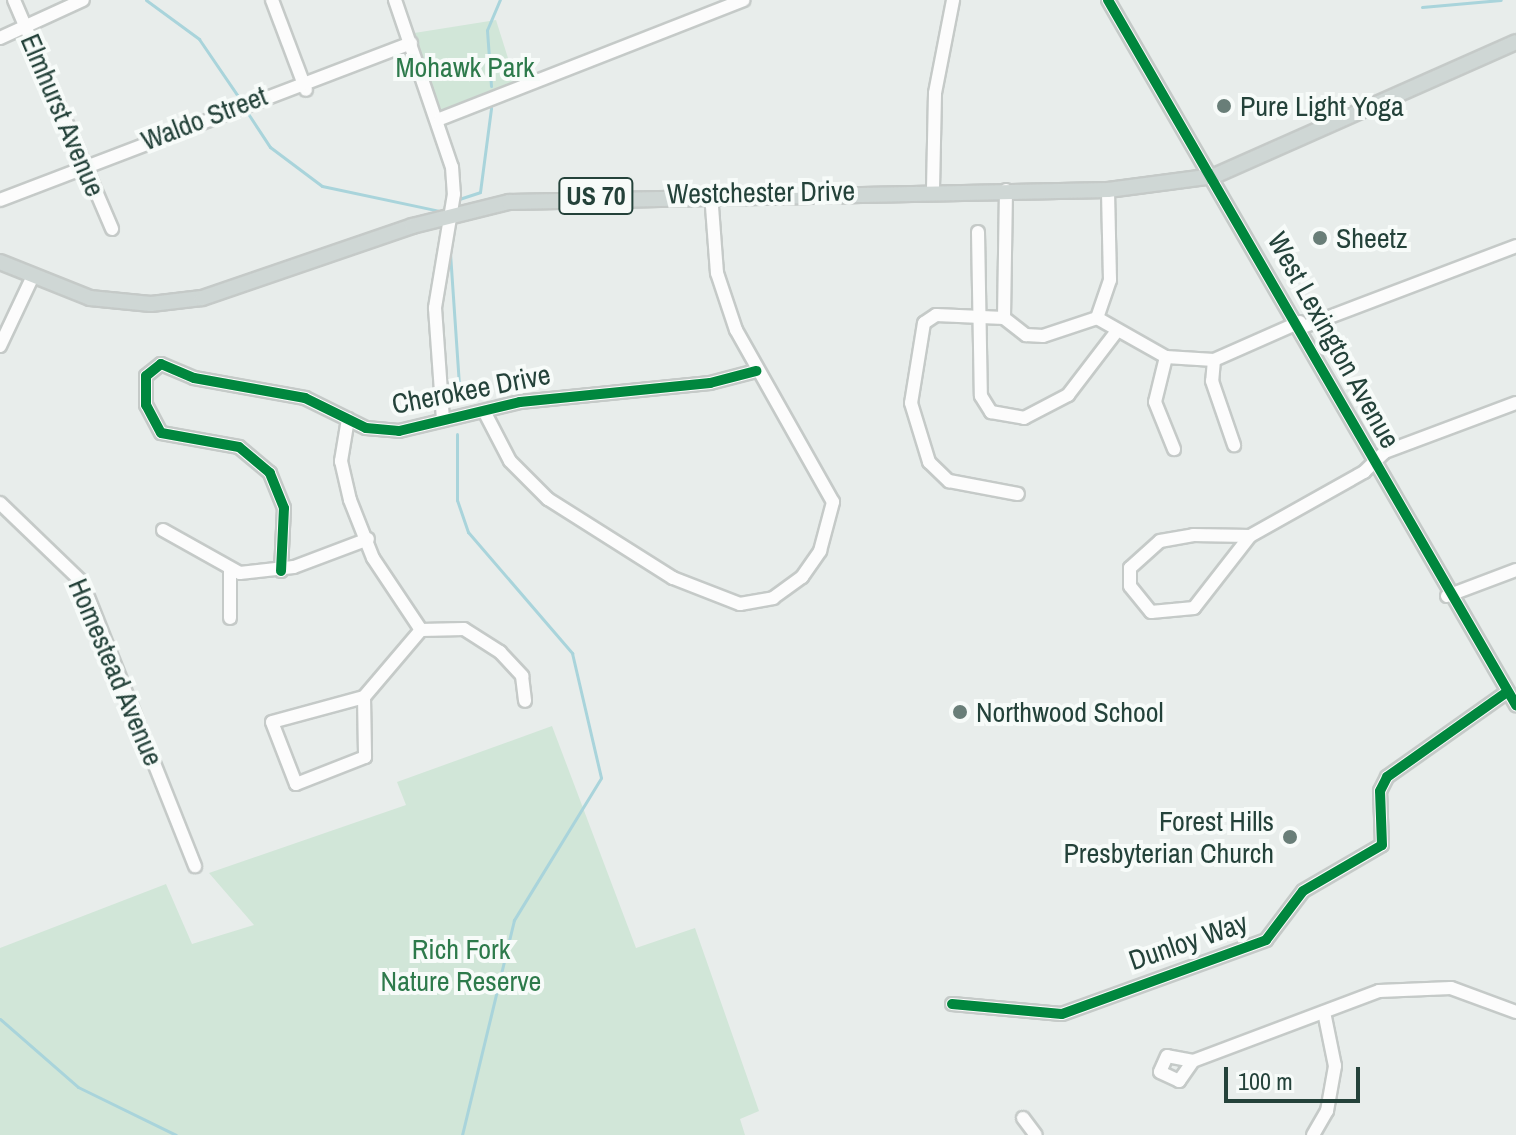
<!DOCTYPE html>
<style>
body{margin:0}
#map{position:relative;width:1516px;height:1135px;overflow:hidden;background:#e8edeb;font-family:"Archivo Narrow",sans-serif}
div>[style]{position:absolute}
.green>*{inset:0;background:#d1e6d8}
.stream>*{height:3px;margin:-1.5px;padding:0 1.5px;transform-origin:1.5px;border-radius:1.5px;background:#a9d4db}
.roads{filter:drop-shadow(2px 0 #c5cac8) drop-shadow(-2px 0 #c5cac8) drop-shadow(0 2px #c5cac8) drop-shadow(0 -2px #c5cac8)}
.minor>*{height:12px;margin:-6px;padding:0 6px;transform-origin:6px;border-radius:6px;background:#fcfcfc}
.major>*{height:14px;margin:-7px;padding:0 7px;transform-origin:7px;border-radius:7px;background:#cfd7d5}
.cycleway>*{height:10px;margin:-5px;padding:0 5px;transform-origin:5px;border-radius:5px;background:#00873e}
.dots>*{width:22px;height:22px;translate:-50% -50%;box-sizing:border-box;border:4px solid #f7fbf9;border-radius:50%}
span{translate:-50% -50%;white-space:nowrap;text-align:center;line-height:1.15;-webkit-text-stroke:8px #f7fbf9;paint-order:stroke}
.shield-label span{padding:2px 6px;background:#f7fbf9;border:2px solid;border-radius:6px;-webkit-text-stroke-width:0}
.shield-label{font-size:26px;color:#24423a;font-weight:700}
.park-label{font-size:28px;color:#2d7a4b}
.poi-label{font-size:28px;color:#24423a}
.left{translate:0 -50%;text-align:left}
.right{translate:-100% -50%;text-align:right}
.street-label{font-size:28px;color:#24423a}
.scale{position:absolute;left:1224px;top:1067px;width:136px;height:36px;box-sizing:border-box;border:4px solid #24423a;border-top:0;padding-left:10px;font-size:24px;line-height:28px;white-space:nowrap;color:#24423a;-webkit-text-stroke:6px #f7fbf9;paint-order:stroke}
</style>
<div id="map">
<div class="green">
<div style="clip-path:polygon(496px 20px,518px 90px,440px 119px,408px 34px)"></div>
<div style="clip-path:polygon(552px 726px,636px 948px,695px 928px,759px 1111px,740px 1119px,745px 1135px,0 1135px,0 948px,166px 884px,192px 944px,254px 925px,209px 873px,406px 805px,397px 782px)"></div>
</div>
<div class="stream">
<div style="left:146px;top:0;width:66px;rotate:36.3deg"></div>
<div style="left:199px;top:39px;width:80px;rotate:55.7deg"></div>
<div style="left:1422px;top:7px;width:79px;rotate:-5.1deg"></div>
<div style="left:491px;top:86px;width:56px;rotate:-94.1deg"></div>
<div style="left:487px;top:30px;width:33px;rotate:-67deg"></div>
<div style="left:247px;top:112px;width:42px;rotate:56.7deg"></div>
<div style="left:270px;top:147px;width:65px;rotate:36.9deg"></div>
<div style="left:322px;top:186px;width:121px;rotate:12deg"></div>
<div style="left:456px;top:200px;width:25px;rotate:-18deg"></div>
<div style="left:480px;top:192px;width:85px;rotate:-82.5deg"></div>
<div style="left:450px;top:253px;width:145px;rotate:86.1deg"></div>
<div style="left:457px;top:434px;width:66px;rotate:90deg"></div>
<div style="left:457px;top:500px;width:34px;rotate:71deg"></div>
<div style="left:468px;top:532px;width:160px;rotate:49.3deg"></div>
<div style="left:572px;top:653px;width:128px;rotate:76.9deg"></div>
<div style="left:601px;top:778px;width:167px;rotate:121.5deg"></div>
<div style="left:514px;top:920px;width:221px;rotate:103.6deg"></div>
<div style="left:0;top:1019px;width:103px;rotate:41.1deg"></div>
<div style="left:78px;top:1087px;width:109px;rotate:26.1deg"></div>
</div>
<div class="roads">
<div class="minor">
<div style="left:14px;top:0;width:249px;rotate:66.8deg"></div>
<div style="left:272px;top:0;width:96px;rotate:69.3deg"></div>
<div style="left:395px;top:0;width:176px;rotate:71.2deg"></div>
<div style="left:452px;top:167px;width:27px;rotate:86deg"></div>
<div style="left:454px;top:194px;width:116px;rotate:99.5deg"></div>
<div style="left:435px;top:308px;width:112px;rotate:85.9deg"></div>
<div style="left:1108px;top:0;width:815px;rotate:59.94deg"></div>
<div style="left:0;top:38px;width:91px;rotate:-24.6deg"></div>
<div style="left:440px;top:119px;width:326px;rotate:-21.4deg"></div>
<div style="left:933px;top:189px;width:96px;rotate:-88.8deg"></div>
<div style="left:935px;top:93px;width:95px;rotate:-79deg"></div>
<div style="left:1006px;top:190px;width:128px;rotate:90.9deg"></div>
<div style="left:1004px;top:318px;width:28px;rotate:38deg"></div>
<div style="left:1026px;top:335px;width:17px;rotate:3deg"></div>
<div style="left:1043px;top:336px;width:57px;rotate:-18.4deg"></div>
<div style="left:1097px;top:318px;width:79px;rotate:29.5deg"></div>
<div style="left:1166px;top:357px;width:46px;rotate:103.7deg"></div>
<div style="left:1155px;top:402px;width:51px;rotate:68deg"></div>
<div style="left:0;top:200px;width:440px;rotate:-20.9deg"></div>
<div style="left:978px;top:232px;width:164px;rotate:89deg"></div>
<div style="left:981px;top:396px;width:19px;rotate:58deg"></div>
<div style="left:991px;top:412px;width:34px;rotate:10deg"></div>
<div style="left:1024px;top:418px;width:50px;rotate:-27.6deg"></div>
<div style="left:1068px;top:395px;width:81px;rotate:-52.6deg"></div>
<div style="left:1004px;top:318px;width:68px;rotate:-177.5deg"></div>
<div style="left:936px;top:315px;width:14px;rotate:146deg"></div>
<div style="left:924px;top:323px;width:81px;rotate:99.2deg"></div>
<div style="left:911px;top:403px;width:62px;rotate:73deg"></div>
<div style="left:929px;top:462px;width:28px;rotate:44deg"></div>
<div style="left:949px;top:481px;width:70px;rotate:10.7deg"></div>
<div style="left:1097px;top:318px;width:40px;rotate:-71.1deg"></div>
<div style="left:1110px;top:280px;width:90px;rotate:-91.3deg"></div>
<div style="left:1303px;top:327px;width:228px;rotate:-20.8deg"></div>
<div style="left:0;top:346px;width:73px;rotate:-64.8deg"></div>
<div style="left:1166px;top:357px;width:48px;rotate:3.6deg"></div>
<div style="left:1214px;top:360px;width:94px;rotate:-23.8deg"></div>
<div style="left:1214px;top:360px;width:21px;rotate:95deg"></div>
<div style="left:1212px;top:381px;width:68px;rotate:71deg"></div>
<div style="left:484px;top:411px;width:56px;rotate:62.5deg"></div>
<div style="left:510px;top:461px;width:54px;rotate:45deg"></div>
<div style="left:548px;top:499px;width:148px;rotate:32.3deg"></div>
<div style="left:673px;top:578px;width:72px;rotate:21.2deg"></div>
<div style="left:740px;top:604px;width:34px;rotate:-10deg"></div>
<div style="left:773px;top:598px;width:36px;rotate:-36deg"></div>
<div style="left:802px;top:577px;width:32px;rotate:-55deg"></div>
<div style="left:820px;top:551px;width:51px;rotate:-75.1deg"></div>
<div style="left:833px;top:502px;width:197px;rotate:-119.4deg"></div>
<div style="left:736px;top:330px;width:60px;rotate:-108.4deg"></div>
<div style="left:717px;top:273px;width:80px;rotate:-94.3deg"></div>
<div style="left:348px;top:419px;width:43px;rotate:99.5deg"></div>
<div style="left:341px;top:461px;width:40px;rotate:77deg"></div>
<div style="left:350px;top:500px;width:62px;rotate:68.4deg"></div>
<div style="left:373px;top:558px;width:87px;rotate:56.3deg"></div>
<div style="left:0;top:503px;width:114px;rotate:43.9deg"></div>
<div style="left:82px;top:582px;width:306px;rotate:68.3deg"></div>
<div style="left:163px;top:530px;width:88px;rotate:29.2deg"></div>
<div style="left:240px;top:573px;width:54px;rotate:-6.3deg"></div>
<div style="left:294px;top:567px;width:79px;rotate:-20.7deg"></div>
<div style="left:1193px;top:535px;width:57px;rotate:1deg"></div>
<div style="left:1250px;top:536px;width:91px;rotate:127.9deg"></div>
<div style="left:1194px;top:608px;width:43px;rotate:174.7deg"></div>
<div style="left:1151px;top:612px;width:33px;rotate:-129deg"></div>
<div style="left:1130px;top:586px;width:18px;rotate:-90deg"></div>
<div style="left:1130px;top:568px;width:40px;rotate:-42deg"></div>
<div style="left:1160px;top:541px;width:34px;rotate:-10deg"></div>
<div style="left:1250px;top:536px;width:131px;rotate:-29.3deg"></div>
<div style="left:1364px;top:472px;width:29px;rotate:-44deg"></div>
<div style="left:1385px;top:452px;width:140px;rotate:-20.5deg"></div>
<div style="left:281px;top:571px;width:63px;rotate:-87.3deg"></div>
<div style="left:284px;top:508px;width:38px;rotate:-112deg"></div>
<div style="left:270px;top:473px;width:40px;rotate:-140deg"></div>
<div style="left:239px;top:447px;width:79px;rotate:-169.8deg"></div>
<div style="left:161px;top:433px;width:32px;rotate:-118deg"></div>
<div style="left:146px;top:405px;width:29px;rotate:-90deg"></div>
<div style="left:146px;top:376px;width:19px;rotate:-39deg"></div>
<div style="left:161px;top:364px;width:36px;rotate:23deg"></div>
<div style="left:194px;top:378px;width:113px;rotate:10.2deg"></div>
<div style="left:305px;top:398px;width:68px;rotate:26.2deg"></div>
<div style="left:366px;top:428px;width:33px;rotate:5deg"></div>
<div style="left:399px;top:431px;width:124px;rotate:-13.5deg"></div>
<div style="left:520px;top:402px;width:191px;rotate:-5.7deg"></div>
<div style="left:710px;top:383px;width:48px;rotate:-14.6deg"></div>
<div style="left:1447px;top:596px;width:74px;rotate:-20.6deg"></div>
<div style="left:230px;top:618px;width:48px;rotate:-90deg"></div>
<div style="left:364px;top:697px;width:60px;rotate:89deg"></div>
<div style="left:365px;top:757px;width:74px;rotate:158.6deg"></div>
<div style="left:296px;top:784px;width:66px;rotate:-111.2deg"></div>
<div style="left:272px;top:722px;width:95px;rotate:-15.2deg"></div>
<div style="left:364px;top:697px;width:88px;rotate:-49.6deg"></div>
<div style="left:421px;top:630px;width:43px;rotate:-1.3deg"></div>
<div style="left:464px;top:629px;width:43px;rotate:32.6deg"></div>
<div style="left:500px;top:652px;width:33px;rotate:47deg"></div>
<div style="left:522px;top:676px;width:25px;rotate:83deg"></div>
<div style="left:952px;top:1004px;width:110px;rotate:5.2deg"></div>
<div style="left:1062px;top:1014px;width:217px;rotate:-19.9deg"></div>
<div style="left:1266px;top:940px;width:61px;rotate:-52.9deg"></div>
<div style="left:1303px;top:891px;width:91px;rotate:-30.2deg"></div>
<div style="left:1382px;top:845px;width:54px;rotate:-92.1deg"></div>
<div style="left:1380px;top:791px;width:16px;rotate:-63deg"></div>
<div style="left:1387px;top:777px;width:147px;rotate:-35.3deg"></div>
<div style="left:1193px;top:1061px;width:26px;rotate:-169deg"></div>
<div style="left:1167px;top:1056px;width:17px;rotate:114deg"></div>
<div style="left:1160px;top:1072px;width:21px;rotate:25deg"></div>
<div style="left:1179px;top:1081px;width:24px;rotate:-55deg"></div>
<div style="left:1193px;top:1061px;width:199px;rotate:-20.6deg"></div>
<div style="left:1379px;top:991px;width:72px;rotate:-2.4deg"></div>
<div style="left:1451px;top:988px;width:69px;rotate:20.3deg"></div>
<div style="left:1023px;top:1118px;width:21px;rotate:53deg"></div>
<div style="left:1313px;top:1135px;width:28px;rotate:-60deg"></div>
<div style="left:1327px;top:1111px;width:46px;rotate:-79.9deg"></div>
<div style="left:1335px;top:1066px;width:55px;rotate:-101.5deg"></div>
</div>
<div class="major">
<div style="left:0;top:262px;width:97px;rotate:21.8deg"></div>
<div style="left:90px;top:298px;width:61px;rotate:5.6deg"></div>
<div style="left:151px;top:304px;width:51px;rotate:-6.7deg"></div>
<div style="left:202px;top:298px;width:222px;rotate:-18.9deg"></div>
<div style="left:412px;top:226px;width:100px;rotate:-13.9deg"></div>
<div style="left:509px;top:202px;width:599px;rotate:-1.15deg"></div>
<div style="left:1108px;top:190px;width:107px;rotate:-7.5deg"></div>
<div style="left:1214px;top:176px;width:330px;rotate:-23.9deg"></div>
</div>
</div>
<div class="cycleway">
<div style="left:1108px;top:0;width:815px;rotate:59.94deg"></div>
<div style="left:281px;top:571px;width:63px;rotate:-87.3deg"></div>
<div style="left:284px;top:508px;width:38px;rotate:-112deg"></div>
<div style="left:270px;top:473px;width:40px;rotate:-140deg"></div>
<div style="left:239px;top:447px;width:79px;rotate:-169.8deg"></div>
<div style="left:161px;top:433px;width:32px;rotate:-118deg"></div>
<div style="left:146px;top:405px;width:29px;rotate:-90deg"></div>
<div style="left:146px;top:376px;width:19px;rotate:-39deg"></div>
<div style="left:161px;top:364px;width:36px;rotate:23deg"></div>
<div style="left:194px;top:378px;width:113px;rotate:10.2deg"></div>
<div style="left:305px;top:398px;width:68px;rotate:26.2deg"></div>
<div style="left:366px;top:428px;width:33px;rotate:5deg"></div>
<div style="left:399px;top:431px;width:124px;rotate:-13.5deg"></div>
<div style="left:520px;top:402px;width:191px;rotate:-5.7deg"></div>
<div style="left:710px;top:383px;width:48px;rotate:-14.6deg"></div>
<div style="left:952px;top:1004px;width:110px;rotate:5.2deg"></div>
<div style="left:1062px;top:1014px;width:217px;rotate:-19.9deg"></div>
<div style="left:1266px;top:940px;width:61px;rotate:-52.9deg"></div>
<div style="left:1303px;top:891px;width:91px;rotate:-30.2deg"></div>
<div style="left:1382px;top:845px;width:54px;rotate:-92.1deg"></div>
<div style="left:1380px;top:791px;width:16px;rotate:-63deg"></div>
<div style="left:1387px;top:777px;width:147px;rotate:-35.3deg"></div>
</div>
<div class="dots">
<div style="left:1224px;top:106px;background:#697e78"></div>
<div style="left:1320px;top:238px;background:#697e78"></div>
<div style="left:960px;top:712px;background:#697e78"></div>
<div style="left:1290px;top:837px;background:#697e78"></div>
</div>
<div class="shield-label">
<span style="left:596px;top:196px">US 70</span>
</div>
<div class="park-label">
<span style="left:465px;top:67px">Mohawk Park</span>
<span style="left:461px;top:965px">Rich Fork<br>Nature Reserve</span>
</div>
<div class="poi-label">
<span class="left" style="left:1240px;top:106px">Pure Light Yoga</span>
<span class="left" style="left:1336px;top:238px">Sheetz</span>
<span class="left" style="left:976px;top:712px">Northwood School</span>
<span class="right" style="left:1274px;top:837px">Forest Hills<br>Presbyterian Church</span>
</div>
<div class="street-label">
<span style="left:63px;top:115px;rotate:67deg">Elmhurst Avenue</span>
<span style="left:204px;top:118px;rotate:-21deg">Waldo Street</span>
<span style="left:761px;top:192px;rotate:-1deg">Westchester Drive</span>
<span style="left:1334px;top:340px;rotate:61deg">West Lexington Avenue</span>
<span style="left:471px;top:389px;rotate:-11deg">Cherokee Drive</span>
<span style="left:116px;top:672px;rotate:67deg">Homestead Avenue</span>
<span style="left:1188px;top:941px;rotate:-19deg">Dunloy Way</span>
</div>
<div class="scale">100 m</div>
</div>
